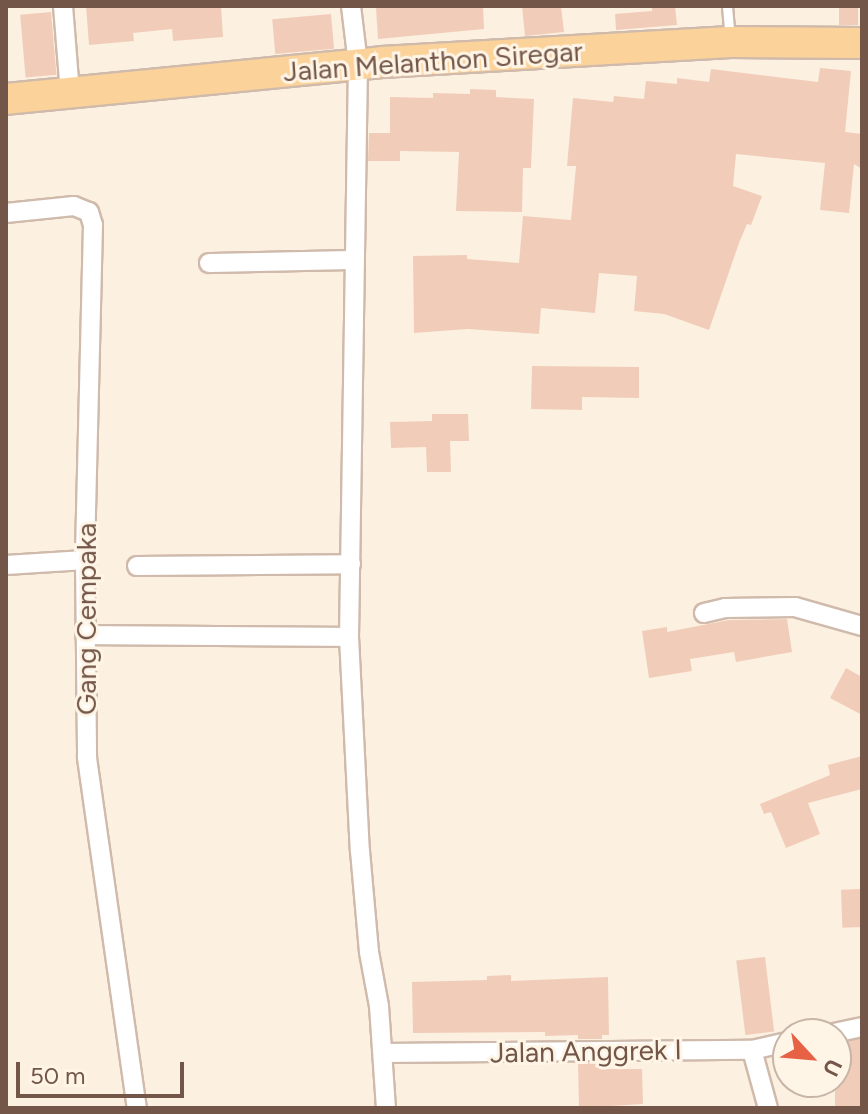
<!DOCTYPE html>
<style>
body{margin:0}
#map{position:relative;width:868px;height:1114px;overflow:hidden;background:#fcf0e1;font-family:Figtree,sans-serif}
div>[style]{position:absolute}
.building>*{inset:0;background:#f1cdb9;transform-origin:0 0}
.roads{filter:drop-shadow(2px 0 #cfbaab) drop-shadow(-2px 0 #cfbaab) drop-shadow(0 2px #cfbaab) drop-shadow(0 -2px #cfbaab)}
.service>*{height:9px;margin:-4.5px;padding:0 4.5px;transform-origin:4.5px;border-radius:4.5px;background:#fff}
.minor>*{height:18px;margin:-9px;padding:0 9px;transform-origin:9px;border-radius:9px;background:#fff}
.primary>*{height:30px;margin:-15px;padding:0 15px;transform-origin:15px;border-radius:15px;background:#fbd299}
span{translate:-50% -50%;white-space:nowrap;text-align:center;line-height:1.15;-webkit-text-stroke:6px #fff5e7;paint-order:stroke}
.street-label{font-size:28px;color:#735648}
.frame{position:absolute;inset:0;border:8px solid #735648;pointer-events:none}
.north{position:absolute;left:772px;top:1018px;width:80px;height:80px;box-sizing:border-box;background:#fff5e7;border:2px solid #c7b5a7;border-radius:50%;rotate:116deg;font-size:22px;font-weight:700;line-height:32px;text-align:center;color:#735648}
.north::after{content:'';display:block;margin:auto;width:28px;height:36px;background:#e76245;clip-path:polygon(50% 0,100% 100%,50% 72%,0 100%)}
.scale{position:absolute;left:16px;top:1062px;width:168px;height:36px;box-sizing:border-box;border:4px solid #735648;border-top:0;padding-left:10px;font-size:24px;line-height:28px;white-space:nowrap;color:#735648;-webkit-text-stroke:6px #fff5e7;paint-order:stroke}
</style>
<div id="map">
<div class="building">
<div style="clip-path:polygon(86px 6px,221px 6px,223px 37px,173px 41px,172px 29px,133px 33px,134px 41px,89px 45px)"></div>
<div style="clip-path:polygon(483px 6px,484px 29px,378px 39px,376px 8px)"></div>
<div style="clip-path:polygon(522px 6px,561px 6px,564px 32px,525px 36px)"></div>
<div style="clip-path:polygon(652px 6px,675px 6px,677px 25px,616px 30px,615px 14px,652px 11px)"></div>
<div style="left:839px;top:6px;width:19px;height:19px"></div>
<div style="left:51px;top:12px;width:63px;height:31px;rotate:85deg"></div>
<div style="left:331px;top:14px;width:35px;height:59px;rotate:85deg"></div>
<div style="clip-path:polygon(820px 68px,851px 71px,845px 132px,862px 134px,862px 169px,854px 164px,849px 213px,820px 210px,825px 163px,736px 154px,733px 186px,762px 196px,751px 225px,747px 224px,739px 243px,709px 330px,664px 314px,634px 311px,637px 276px,599px 273px,595px 313px,541px 308px,539px 334px,468px 329px,414px 333px,413px 256px,467px 255px,467px 259px,519px 263px,523px 216px,571px 220px,576px 166px,567px 166px,573px 98px,613px 102px,614px 96px,644px 99px,646px 81px,677px 84px,677px 78px,709px 82px,711px 69px,818px 82px)"></div>
<div style="clip-path:polygon(470px 89px,496px 90px,496px 97px,534px 99px,531px 168px,523px 168px,522px 212px,456px 211px,459px 152px,400px 151px,400px 161px,368px 161px,369px 133px,390px 133px,390px 97px,433px 98px,433px 93px,470px 94px)"></div>
<div style="clip-path:polygon(532px 366px,639px 367px,639px 398px,582px 397px,582px 410px,531px 409px)"></div>
<div style="clip-path:polygon(432px 414px,468px 414px,469px 441px,450px 441px,451px 472px,427px 472px,426px 447px,391px 448px,390px 422px,432px 421px)"></div>
<div style="clip-path:polygon(787px 619px,792px 652px,736px 662px,734px 652px,690px 659px,692px 671px,649px 678px,642px 631px,667px 627px,667px 632px,729px 620px)"></div>
<div style="clip-path:polygon(846px 668px,862px 677px,862px 715px,830px 698px)"></div>
<div style="clip-path:polygon(862px 756px,862px 789px,808px 803px,820px 834px,786px 848px,771px 812px,764px 814px,760px 804px,830px 775px,828px 765px)"></div>
<div style="left:861px;top:889px;width:38px;height:20px;rotate:88deg"></div>
<div style="left:765px;top:957px;width:75px;height:29px;rotate:83deg"></div>
<div style="clip-path:polygon(511px 975px,511px 981px,608px 977px,609px 1035px,602px 1035px,602px 1039px,578px 1039px,578px 1035px,545px 1036px,545px 1032px,413px 1033px,412px 982px,487px 980px,487px 976px)"></div>
<div style="left:862px;top:1039px;width:69px;height:27px;rotate:90deg"></div>
<div style="clip-path:polygon(578px 1063px,603px 1063px,603px 1069px,642px 1069px,643px 1104px,579px 1108px)"></div>
</div>
<div class="roads">
<div class="service">
<div style="left:727px;top:6px;width:32px;rotate:85deg"></div>
</div>
<div class="minor">
<div style="left:63px;top:6px;width:87px;rotate:85.4deg"></div>
<div style="left:351px;top:6px;width:58px;rotate:83.1deg"></div>
<div style="left:358px;top:64px;width:573px;rotate:90.9deg"></div>
<div style="left:349px;top:637px;width:214px;rotate:87.1deg"></div>
<div style="left:360px;top:851px;width:101px;rotate:84.9deg"></div>
<div style="left:369px;top:952px;width:55px;rotate:79.5deg"></div>
<div style="left:379px;top:1006px;width:102px;rotate:86.1deg"></div>
<div style="left:6px;top:213px;width:68px;rotate:-5.9deg"></div>
<div style="left:74px;top:206px;width:16px;rotate:22deg"></div>
<div style="left:89px;top:212px;width:14px;rotate:73deg"></div>
<div style="left:93px;top:225px;width:335px;rotate:91.4deg"></div>
<div style="left:85px;top:560px;width:198px;rotate:89.4deg"></div>
<div style="left:87px;top:758px;width:354px;rotate:81.9deg"></div>
<div style="left:209px;top:263px;width:144px;rotate:-1.2deg"></div>
<div style="left:6px;top:565px;width:79px;rotate:-3.6deg"></div>
<div style="left:137px;top:566px;width:214px;rotate:-0.5deg"></div>
<div style="left:704px;top:613px;width:22px;rotate:-13deg"></div>
<div style="left:725px;top:608px;width:70px;rotate:-0.8deg"></div>
<div style="left:795px;top:607px;width:70px;rotate:15.8deg"></div>
<div style="left:85px;top:635px;width:264px;rotate:0.4deg"></div>
<div style="left:829px;top:1034px;width:34px;rotate:-12deg"></div>
<div style="left:752px;top:1050px;width:60px;rotate:74.6deg"></div>
<div style="left:383px;top:1053px;width:369px;rotate:-0.5deg"></div>
<div style="left:752px;top:1050px;width:37px;rotate:-13deg"></div>
</div>
<div class="primary">
<div style="left:6px;top:99px;width:378px;rotate:-5.6deg"></div>
<div style="left:382px;top:62px;width:349px;rotate:-3.3deg"></div>
<div style="left:730px;top:42px;width:132px;rotate:0.4deg"></div>
</div>
</div>
<div class="street-label">
<span style="left:433px;top:61px;rotate:-4deg">Jalan Melanthon Siregar</span>
<span style="left:86px;top:619px;rotate:-90deg">Gang Cempaka</span>
<span style="left:586px;top:1051px;rotate:-1deg">Jalan Anggrek I</span>
</div>
<div class="frame"></div>
<div class="north">U</div>
<div class="scale">50 m</div>
</div>
